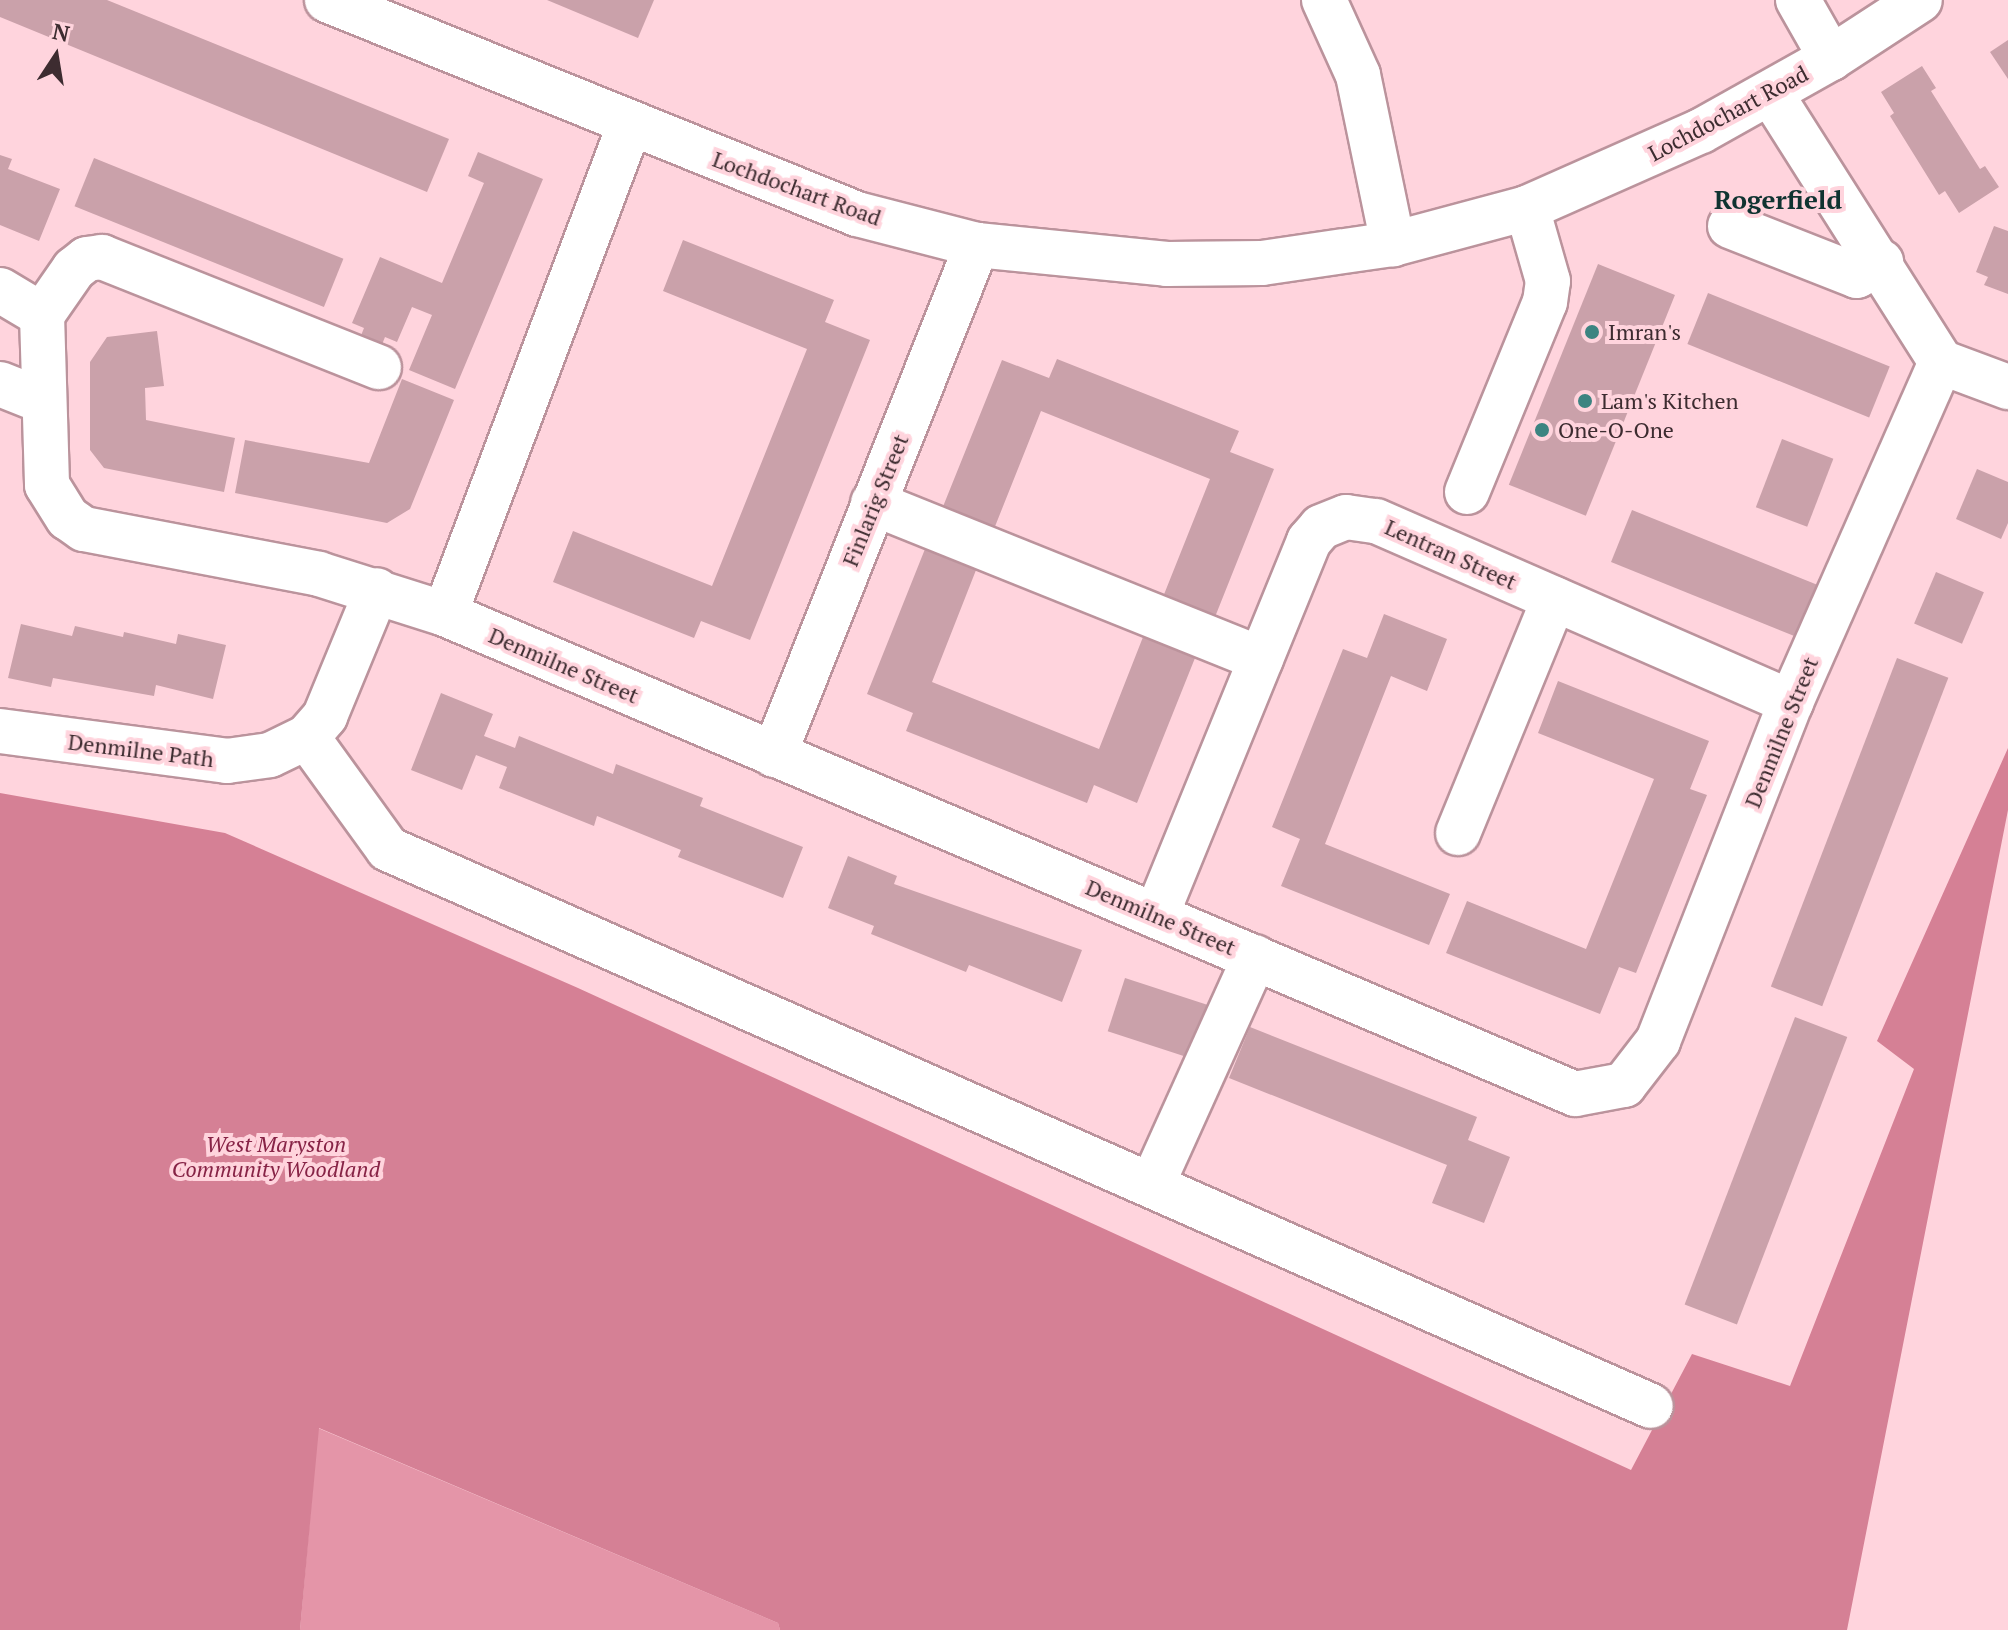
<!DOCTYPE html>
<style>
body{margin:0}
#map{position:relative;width:2008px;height:1630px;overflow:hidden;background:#ffd4dd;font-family:"PT Serif",serif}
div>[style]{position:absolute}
.green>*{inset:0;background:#e495a8}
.forest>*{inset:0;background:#d58095}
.building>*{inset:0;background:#caa1aa;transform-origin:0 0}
.roads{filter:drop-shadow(2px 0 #bb939c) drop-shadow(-2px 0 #bb939c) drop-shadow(0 2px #bb939c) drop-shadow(0 -2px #bb939c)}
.minor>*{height:44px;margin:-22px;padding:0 22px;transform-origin:22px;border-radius:22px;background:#fff}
.dots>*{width:22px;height:22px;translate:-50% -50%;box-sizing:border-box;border:4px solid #ffd4dd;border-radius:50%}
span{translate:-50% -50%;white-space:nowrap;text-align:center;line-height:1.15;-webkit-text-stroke:8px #ffd4dd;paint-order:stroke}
.street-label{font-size:22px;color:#3d2c30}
.poi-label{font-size:22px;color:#3d2c30}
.left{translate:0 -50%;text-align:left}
.park-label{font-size:22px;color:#872346;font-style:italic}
.quarter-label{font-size:26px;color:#103331;font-weight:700}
.north{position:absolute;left:16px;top:16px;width:80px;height:80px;-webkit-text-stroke:6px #ffd4dd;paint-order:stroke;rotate:12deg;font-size:22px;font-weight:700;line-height:32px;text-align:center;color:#3d2c30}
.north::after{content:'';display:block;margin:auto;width:28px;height:36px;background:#3d2c30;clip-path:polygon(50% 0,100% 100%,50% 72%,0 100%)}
</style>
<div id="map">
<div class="green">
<div style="clip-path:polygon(318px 1428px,778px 1623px,780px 1630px,300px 1630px)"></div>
</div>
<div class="forest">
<div style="clip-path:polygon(2008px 748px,2008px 810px,1847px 1630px,780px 1630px,778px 1623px,319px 1428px,300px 1630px,0 1630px,0 793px,225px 833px,578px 988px,1631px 1470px,1692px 1354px,1790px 1386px,1914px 1069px,1877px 1041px)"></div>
</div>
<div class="building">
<div style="clip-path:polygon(0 0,107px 0,449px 139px,427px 192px,0 17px)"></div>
<div style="clip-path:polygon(547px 0,654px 0,638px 38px)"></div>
<div style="clip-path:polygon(2008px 40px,2008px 79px,1990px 52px)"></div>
<div style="clip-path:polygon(1922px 66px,1936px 88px,1931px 91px,1980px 169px,1985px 166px,1999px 187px,1959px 213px,1945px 191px,1939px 195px,1890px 116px,1894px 113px,1881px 92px)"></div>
<div style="clip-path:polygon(478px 152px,543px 179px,455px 389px,409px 370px,432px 315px,412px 307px,397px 342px,385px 337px,379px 352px,358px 343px,364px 328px,352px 323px,380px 257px,442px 283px,484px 183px,468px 176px)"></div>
<div style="clip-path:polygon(0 155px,12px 159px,8px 169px,60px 189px,39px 241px,0 225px)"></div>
<div style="left:94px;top:158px;width:269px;height:52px;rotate:22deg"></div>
<div style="clip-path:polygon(1994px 226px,2008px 231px,2008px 294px,1984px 285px,1988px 277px,1976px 272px)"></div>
<div style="clip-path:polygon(683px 240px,834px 300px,825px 322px,870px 340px,750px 640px,701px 621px,694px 638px,553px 582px,573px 531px,712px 586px,807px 349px,663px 291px)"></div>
<div style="left:1598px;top:264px;width:83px;height:238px;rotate:22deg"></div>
<div style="left:1708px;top:293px;width:196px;height:55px;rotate:22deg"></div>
<div style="clip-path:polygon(157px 331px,164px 386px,145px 388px,146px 420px,235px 438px,224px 492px,104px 468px,90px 450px,90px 362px,107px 337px)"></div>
<div style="clip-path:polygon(1057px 359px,1239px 431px,1230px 452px,1274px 469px,1213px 622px,1161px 602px,1210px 479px,1041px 411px,992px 534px,940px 514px,1002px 360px,1049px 378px)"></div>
<div style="clip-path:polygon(402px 379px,454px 400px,410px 509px,387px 523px,235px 493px,245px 440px,369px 463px)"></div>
<div style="left:1782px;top:439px;width:55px;height:73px;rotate:21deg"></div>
<div style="clip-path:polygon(1977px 469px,2008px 482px,2008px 523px,2001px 539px,1956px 519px)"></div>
<div style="left:1632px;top:510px;width:199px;height:56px;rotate:22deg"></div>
<div style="clip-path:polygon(927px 544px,978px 565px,932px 682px,1099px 749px,1143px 637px,1195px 658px,1137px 803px,1094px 785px,1087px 803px,906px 731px,913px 713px,867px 694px)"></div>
<div style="left:1936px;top:572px;width:52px;height:56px;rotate:23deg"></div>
<div style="clip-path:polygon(1384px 614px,1447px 639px,1427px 691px,1391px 676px,1325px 844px,1450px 894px,1429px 945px,1281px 886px,1300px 839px,1272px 827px,1343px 649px,1367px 658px)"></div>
<div style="clip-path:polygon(21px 624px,72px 636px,75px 626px,123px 637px,124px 632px,176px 644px,178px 634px,226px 645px,213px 699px,156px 685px,154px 696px,53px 678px,51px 687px,8px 678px)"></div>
<div style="left:1897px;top:658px;width:55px;height:352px;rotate:21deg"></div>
<div style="clip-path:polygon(1558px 681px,1709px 741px,1690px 789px,1707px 795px,1636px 973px,1619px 967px,1600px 1014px,1446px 953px,1467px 901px,1586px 949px,1654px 779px,1538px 733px)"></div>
<div style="clip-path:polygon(441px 693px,493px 714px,484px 736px,515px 748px,519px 736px,613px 774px,616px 764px,703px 798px,700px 806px,803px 847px,783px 898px,678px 857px,681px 850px,597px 816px,594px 826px,499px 788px,507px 767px,476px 755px,462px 790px,411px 770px)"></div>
<div style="clip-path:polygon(848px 856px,897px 876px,894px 884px,1082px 950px,1062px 1002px,969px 965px,966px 972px,871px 934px,874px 926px,828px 908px)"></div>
<div style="left:1125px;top:978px;width:96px;height:56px;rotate:18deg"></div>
<div style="left:1795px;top:1017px;width:56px;height:308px;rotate:21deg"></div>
<div style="clip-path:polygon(1250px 1027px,1477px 1117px,1468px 1140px,1510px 1157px,1484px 1223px,1432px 1203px,1447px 1165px,1229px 1078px)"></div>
</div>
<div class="roads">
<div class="minor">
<div style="left:327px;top:0;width:572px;rotate:21.99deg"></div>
<div style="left:857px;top:214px;width:124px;rotate:14.5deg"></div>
<div style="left:977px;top:245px;width:191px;rotate:5.7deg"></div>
<div style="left:1167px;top:264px;width:95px;rotate:-0.6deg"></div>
<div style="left:1262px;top:263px;width:132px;rotate:-8.3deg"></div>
<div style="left:1393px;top:244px;width:139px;rotate:-15deg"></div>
<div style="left:1527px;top:208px;width:190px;rotate:-23.9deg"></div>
<div style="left:1701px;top:131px;width:149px;rotate:-29.3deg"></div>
<div style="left:1831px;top:58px;width:106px;rotate:-33.1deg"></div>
<div style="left:1324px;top:0;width:82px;rotate:65.6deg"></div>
<div style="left:1358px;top:75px;width:173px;rotate:78.3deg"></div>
<div style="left:1798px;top:0;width:67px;rotate:60.4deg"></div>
<div style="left:1771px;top:94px;width:317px;rotate:57.6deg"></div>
<div style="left:1941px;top:362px;width:72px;rotate:20.5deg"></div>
<div style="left:1730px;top:226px;width:136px;rotate:21.5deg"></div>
<div style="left:1857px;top:276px;width:28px;rotate:-30deg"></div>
<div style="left:0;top:290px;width:49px;rotate:30.8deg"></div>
<div style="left:42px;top:315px;width:170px;rotate:88.3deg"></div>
<div style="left:47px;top:485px;width:39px;rotate:58deg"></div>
<div style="left:68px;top:518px;width:19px;rotate:35deg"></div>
<div style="left:84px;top:529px;width:239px;rotate:10.8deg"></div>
<div style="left:319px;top:574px;width:132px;rotate:17.6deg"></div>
<div style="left:445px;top:614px;width:1228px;rotate:23.01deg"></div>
<div style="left:1575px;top:1094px;width:50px;rotate:-10.4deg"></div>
<div style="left:1624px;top:1085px;width:56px;rotate:-52.3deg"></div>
<div style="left:1658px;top:1041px;width:364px;rotate:-68.6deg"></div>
<div style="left:1791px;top:702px;width:372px;rotate:-66.2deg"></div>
<div style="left:42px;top:315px;width:56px;rotate:-55.2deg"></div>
<div style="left:74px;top:269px;width:16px;rotate:-38deg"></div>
<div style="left:87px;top:259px;width:15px;rotate:-8deg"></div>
<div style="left:102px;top:257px;width:298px;rotate:21.7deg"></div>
<div style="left:0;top:384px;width:46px;rotate:21.6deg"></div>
<div style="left:1467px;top:492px;width:205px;rotate:-67.7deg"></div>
<div style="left:1545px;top:302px;width:21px;rotate:-82deg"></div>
<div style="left:1548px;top:281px;width:76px;rotate:-106deg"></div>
<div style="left:873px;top:503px;width:418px;rotate:21.9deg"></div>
<div style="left:445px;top:614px;width:524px;rotate:-69.32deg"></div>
<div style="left:0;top:731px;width:229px;rotate:7.5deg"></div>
<div style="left:227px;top:761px;width:43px;rotate:-7.9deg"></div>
<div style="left:270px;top:755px;width:41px;rotate:-25.9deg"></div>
<div style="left:307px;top:737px;width:28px;rotate:-49deg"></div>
<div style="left:325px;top:716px;width:136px;rotate:-67.6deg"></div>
<div style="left:307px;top:737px;width:138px;rotate:54.1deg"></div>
<div style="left:388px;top:849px;width:1380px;rotate:23.8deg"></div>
<div style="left:774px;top:755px;width:549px;rotate:-68.3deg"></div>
<div style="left:1458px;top:833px;width:253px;rotate:-67.7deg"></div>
<div style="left:1156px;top:916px;width:405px;rotate:-67.8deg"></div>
<div style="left:1309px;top:541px;width:18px;rotate:-49deg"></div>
<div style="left:1321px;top:527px;width:27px;rotate:-22deg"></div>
<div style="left:1346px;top:517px;width:30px;rotate:8deg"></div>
<div style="left:1376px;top:521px;width:453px;rotate:23.6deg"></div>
<div style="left:1152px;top:1185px;width:250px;rotate:-65.7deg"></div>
</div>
</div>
<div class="dots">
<div style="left:1592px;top:332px;background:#3c8481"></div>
<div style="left:1585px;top:401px;background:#3c8481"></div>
<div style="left:1542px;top:430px;background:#3c8481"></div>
</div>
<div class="street-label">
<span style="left:1728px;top:113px;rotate:-28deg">Lochdochart Road</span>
<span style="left:797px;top:188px;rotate:20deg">Lochdochart Road</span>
<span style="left:875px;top:500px;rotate:-68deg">Finlarig Street</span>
<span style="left:1451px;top:554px;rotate:24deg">Lentran Street</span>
<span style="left:564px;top:665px;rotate:23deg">Denmilne Street</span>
<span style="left:1781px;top:732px;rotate:-68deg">Denmilne Street</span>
<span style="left:141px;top:750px;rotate:7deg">Denmilne Path</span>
<span style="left:1161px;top:917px;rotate:23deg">Denmilne Street</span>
</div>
<div class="poi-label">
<span class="left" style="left:1608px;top:332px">Imran's</span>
<span class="left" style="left:1601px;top:401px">Lam's Kitchen</span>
<span class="left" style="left:1558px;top:430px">One-O-One</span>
</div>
<div class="park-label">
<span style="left:276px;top:1156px">West Maryston<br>Community Woodland</span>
</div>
<div class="quarter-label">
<span style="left:1778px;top:200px">Rogerfield</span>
</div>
<div class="north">N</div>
</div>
